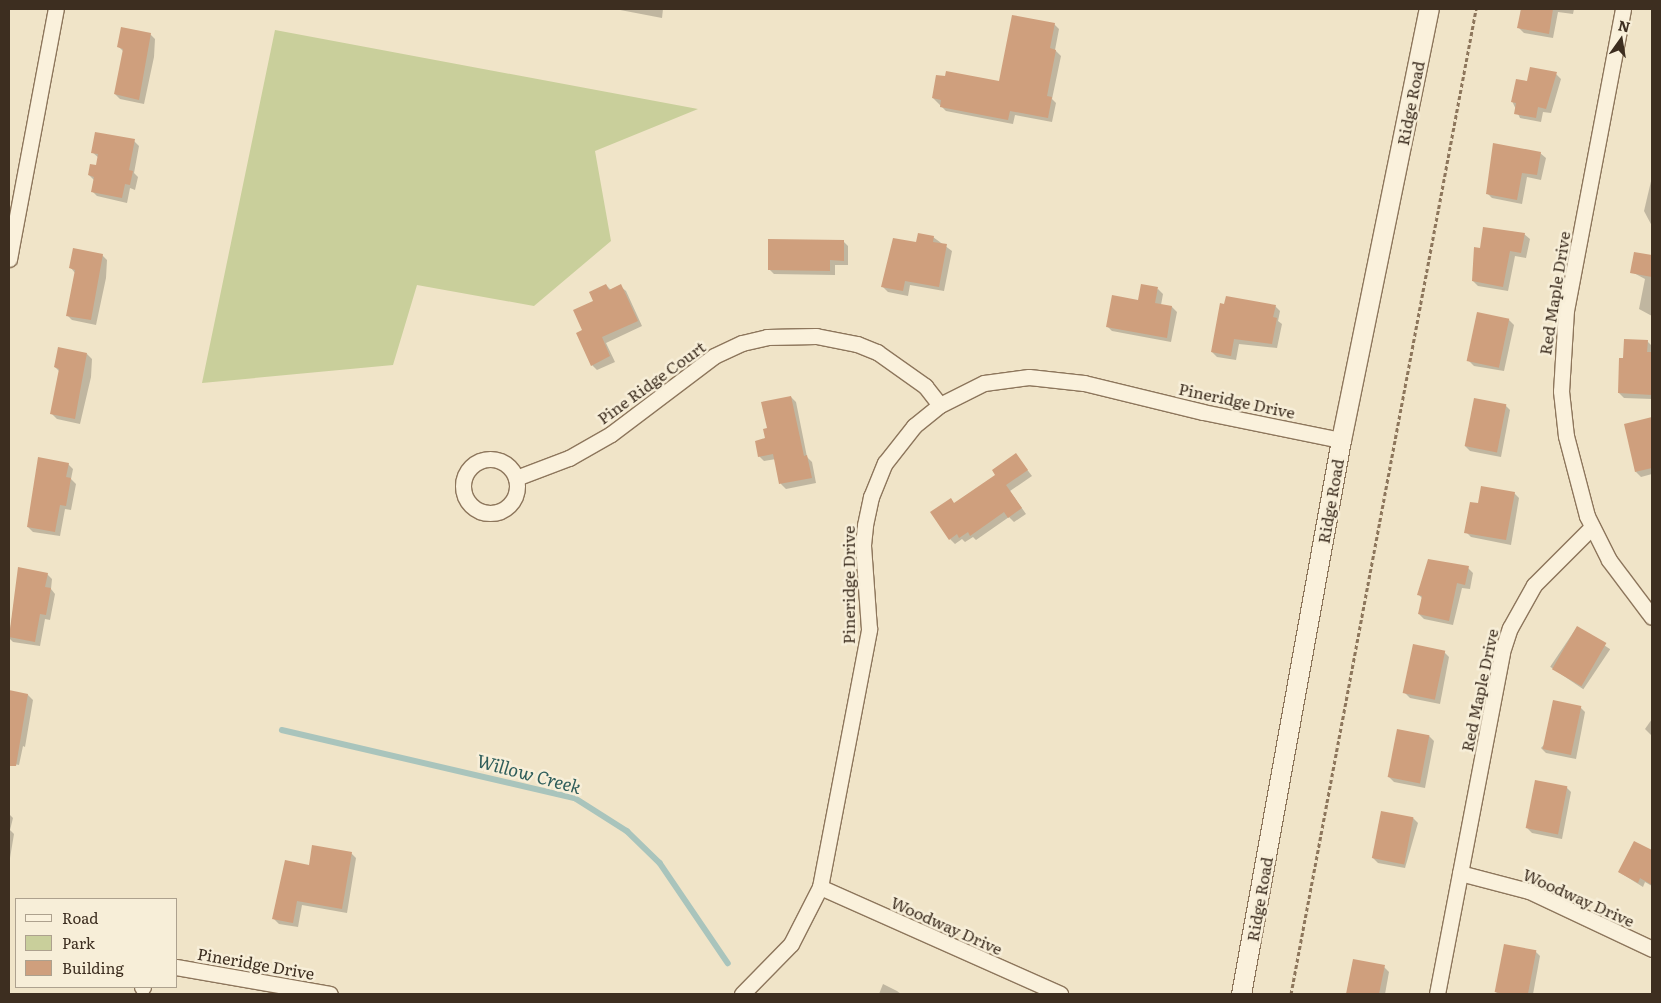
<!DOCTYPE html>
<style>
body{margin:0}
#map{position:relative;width:1661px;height:1003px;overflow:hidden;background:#f0e4c8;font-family:Literata,serif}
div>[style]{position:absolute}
.green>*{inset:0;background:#c9cf9b}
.shadow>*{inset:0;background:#0003;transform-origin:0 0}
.stream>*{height:5.5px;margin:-2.75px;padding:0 2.75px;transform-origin:2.75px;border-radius:2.75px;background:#a9c4bc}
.building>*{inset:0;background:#cf9f7d;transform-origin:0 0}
.path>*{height:3px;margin-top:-1.5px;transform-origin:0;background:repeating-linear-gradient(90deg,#8d765c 0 4px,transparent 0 6.5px)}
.roads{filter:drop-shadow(1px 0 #8d765c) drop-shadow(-1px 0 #8d765c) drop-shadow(0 1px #8d765c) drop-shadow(0 -1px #8d765c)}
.minor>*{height:15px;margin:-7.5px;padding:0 7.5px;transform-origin:7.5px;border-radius:7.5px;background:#faf1dc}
.minor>.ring{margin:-7.5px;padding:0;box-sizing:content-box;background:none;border:15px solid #faf1dc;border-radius:50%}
.tertiary>*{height:19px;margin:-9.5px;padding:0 9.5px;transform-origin:9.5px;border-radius:9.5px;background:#faf1dc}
span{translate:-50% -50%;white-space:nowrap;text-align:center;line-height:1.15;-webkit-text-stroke:5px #f7eed8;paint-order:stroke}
.street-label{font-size:16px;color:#3d2e20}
.water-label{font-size:18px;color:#2f5d5a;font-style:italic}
.frame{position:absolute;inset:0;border:10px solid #3d2e20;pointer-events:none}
.legend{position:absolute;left:15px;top:898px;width:162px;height:90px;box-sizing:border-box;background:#f7eed8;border:1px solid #ada18e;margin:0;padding:6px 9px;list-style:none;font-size:15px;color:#3d2e20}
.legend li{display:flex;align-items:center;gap:10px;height:25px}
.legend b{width:25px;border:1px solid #ada18e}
.north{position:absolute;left:1596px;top:15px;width:50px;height:50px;-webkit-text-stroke:4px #f7eed8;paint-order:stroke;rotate:13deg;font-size:14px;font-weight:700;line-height:20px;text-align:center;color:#3d2e20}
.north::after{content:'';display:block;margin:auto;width:18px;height:22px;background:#3d2e20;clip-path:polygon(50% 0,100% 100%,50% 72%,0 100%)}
</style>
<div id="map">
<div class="green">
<div style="clip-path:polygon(275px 30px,698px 109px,595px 151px,611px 241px,534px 306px,417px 285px,393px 365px,202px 383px)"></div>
</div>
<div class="shadow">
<div style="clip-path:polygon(615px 9px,663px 9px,662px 18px)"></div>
<div style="clip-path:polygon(1521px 9px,1574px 9px,1573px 14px,1558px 12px,1553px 38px,1524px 33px,1519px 28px)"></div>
<div style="clip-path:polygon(1054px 24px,1059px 29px,1055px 50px,1061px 56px,1052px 99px,1056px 103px,1052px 122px,1015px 115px,1013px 124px,946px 111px,933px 98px,1000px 83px)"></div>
<div style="clip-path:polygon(150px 34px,155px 39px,154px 57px,144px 104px,120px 99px,115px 94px,124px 52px,119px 47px)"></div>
<div style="clip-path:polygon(1556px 74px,1561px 79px,1551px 113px,1543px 112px,1541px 122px,1520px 118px,1512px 101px,1528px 82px)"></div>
<div style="clip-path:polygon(134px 141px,139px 146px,134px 173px,138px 177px,135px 190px,130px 188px,127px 203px,97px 196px,92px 191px,94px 180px,89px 175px,97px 166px,99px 158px,92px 152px)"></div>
<div style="clip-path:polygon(1540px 153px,1546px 158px,1541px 180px,1527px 177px,1522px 204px,1492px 198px,1487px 193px)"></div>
<div style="clip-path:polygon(1652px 177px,1652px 226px,1644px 211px)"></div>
<div style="clip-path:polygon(1509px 231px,1524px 234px,1530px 239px,1526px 258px,1515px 256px,1508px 291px,1478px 286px,1473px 281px)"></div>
<div style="clip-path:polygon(933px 237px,952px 251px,944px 291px,910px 285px,908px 296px,888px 292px,883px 287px,917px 244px)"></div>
<div style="clip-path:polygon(843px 241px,848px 246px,848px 265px,835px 265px,835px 275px,774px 274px,769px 269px)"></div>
<div style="clip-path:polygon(1635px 254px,1652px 257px,1652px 316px,1639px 309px,1645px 279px,1632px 272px)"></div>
<div style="clip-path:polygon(102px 255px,107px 260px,106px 278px,96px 325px,72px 320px,67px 315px,75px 273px,71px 268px)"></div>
<div style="clip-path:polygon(606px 285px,611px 290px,620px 286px,626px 291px,642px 326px,606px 343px,615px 362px,597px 370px,592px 365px,594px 301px)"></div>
<div style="clip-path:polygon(1158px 289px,1163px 294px,1161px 305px,1172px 307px,1177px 312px,1171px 342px,1112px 331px,1107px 326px)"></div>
<div style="clip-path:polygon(1275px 306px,1280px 311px,1278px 321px,1282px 324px,1277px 348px,1239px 344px,1236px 360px,1217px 357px,1212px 352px)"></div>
<div style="clip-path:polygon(1509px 320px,1514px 325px,1504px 371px,1474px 366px,1469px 361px)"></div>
<div style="clip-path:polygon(1647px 341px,1652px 346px,1652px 399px,1624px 398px,1619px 393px,1625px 360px)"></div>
<div style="clip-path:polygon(87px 354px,92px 359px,91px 377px,80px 424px,57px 419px,52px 414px,60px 372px,55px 367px)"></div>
<div style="clip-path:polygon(791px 397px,796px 402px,807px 457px,812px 462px,816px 483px,786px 489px,781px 484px,776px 459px,764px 461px,759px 456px)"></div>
<div style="clip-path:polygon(1505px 405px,1510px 410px,1501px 457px,1470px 451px,1465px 446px)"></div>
<div style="clip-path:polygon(1651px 419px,1652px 474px,1641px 477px,1636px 472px)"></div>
<div style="clip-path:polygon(1016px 455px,1032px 476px,1010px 491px,1026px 514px,1014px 522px,1009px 517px,976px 540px,973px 537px,965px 542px,962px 539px,955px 544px,950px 539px)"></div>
<div style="clip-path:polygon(68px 464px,73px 469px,71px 479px,76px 484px,71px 510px,65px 509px,60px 536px,33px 532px,28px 527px)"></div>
<div style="clip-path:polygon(1514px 493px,1519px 498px,1511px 545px,1471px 537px,1466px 532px,1479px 504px)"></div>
<div style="clip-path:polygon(1468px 568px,1473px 573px,1470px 589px,1462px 588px,1453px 625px,1424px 619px,1419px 614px,1422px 598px,1419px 595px)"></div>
<div style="clip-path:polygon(19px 569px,47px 574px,52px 579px,51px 589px,55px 594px,50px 620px,45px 619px,40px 646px,13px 642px,9px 638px)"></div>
<div style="left:1577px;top:627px;width:40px;height:48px;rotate:34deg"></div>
<div style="clip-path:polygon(1444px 652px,1449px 657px,1440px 704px,1410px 698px,1405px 693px)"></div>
<div style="clip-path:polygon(9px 692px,28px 695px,33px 700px,25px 747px,23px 746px,19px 765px,9px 763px)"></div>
<div style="clip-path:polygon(1580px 707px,1585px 712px,1576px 759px,1546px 753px,1541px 748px)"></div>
<div style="clip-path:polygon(1652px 719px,1652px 736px,1645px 729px)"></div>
<div style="clip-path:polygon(1398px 730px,1429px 736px,1434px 741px,1425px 788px,1394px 782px,1389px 777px)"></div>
<div style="clip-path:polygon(1566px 787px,1571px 792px,1562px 839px,1532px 833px,1527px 828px)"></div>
<div style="clip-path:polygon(9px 814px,13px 818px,10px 830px,14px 834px,10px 858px)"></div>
<div style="clip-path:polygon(1413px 818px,1418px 823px,1405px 868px,1378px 863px,1373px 858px)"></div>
<div style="clip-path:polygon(1634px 843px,1652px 853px,1652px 886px,1645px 882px,1643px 887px,1619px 872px)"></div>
<div style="clip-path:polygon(351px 853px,356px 858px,347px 913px,302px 905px,298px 927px,279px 924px,274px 919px,310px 866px)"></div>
<div style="clip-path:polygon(1535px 951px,1540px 956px,1533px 994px,1498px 994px,1496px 992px)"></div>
<div style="clip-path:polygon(1354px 960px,1384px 967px,1389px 972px,1385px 994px,1347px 994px)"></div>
<div style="clip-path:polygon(883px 984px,897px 991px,901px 994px,879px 994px)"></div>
</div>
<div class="stream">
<div style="left:282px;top:730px;width:301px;rotate:13.1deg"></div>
<div style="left:575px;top:798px;width:62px;rotate:32.4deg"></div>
<div style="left:627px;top:831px;width:46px;rotate:44.1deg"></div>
<div style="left:660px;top:863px;width:121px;rotate:55.8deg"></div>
</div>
<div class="building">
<div style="clip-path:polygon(1521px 9px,1553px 9px,1549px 34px,1517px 28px)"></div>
<div style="clip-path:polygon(1012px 15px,1055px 23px,1050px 48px,1056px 50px,1047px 96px,1052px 97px,1048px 118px,1010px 111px,1008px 120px,940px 107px,941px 100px,932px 98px,936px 75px,945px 76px,946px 71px,999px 81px)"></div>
<div style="clip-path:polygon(121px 27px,151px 33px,139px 100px,114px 94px,123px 49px,117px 47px)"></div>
<div style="clip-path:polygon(1530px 67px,1557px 72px,1546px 109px,1538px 107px,1536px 118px,1514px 114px,1516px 103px,1511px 102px,1516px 79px,1527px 81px)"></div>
<div style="clip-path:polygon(95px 132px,135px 139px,129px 170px,133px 171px,130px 185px,125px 184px,122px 198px,91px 192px,94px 177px,88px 175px,90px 164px,96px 165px,98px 154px,91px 153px)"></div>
<div style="clip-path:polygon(1493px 143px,1541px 152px,1537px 175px,1522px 173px,1517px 200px,1486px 194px)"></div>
<div style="clip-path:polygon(1483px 227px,1525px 233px,1521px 253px,1510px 251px,1503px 287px,1472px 281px,1474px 247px,1480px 248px)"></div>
<div style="clip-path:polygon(918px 233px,934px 236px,933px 242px,947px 244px,939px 287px,905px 281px,903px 291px,881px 287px,893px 238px,916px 242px)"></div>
<div style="clip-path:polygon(768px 239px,844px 240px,844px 261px,830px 260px,830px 271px,768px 270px)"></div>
<div style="clip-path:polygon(73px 248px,103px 254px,91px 320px,66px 316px,75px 270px,69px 268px)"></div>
<div style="clip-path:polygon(1634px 252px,1652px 255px,1652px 277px,1630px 273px)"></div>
<div style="clip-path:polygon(606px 284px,609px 290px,621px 284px,638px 321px,602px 337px,610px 356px,591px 366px,576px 333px,582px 330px,573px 310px,593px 301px,589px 292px)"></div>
<div style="clip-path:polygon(1141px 284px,1158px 287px,1155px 303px,1172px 306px,1167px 338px,1106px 327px,1112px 295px,1138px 300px)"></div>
<div style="clip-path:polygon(1226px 296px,1276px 305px,1273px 317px,1277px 318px,1272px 344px,1234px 339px,1231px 356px,1211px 352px,1220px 303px,1224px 304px)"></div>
<div style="left:1477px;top:312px;width:33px;height:50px;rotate:12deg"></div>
<div style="clip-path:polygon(1624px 339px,1648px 340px,1647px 352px,1652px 352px,1652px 395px,1618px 393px,1619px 358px,1623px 358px)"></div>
<div style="clip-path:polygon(58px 347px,87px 353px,75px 419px,50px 414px,59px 369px,54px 367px)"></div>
<div style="clip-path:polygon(791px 396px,804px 456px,807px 455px,812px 478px,779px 484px,773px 454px,758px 457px,755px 441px,765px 438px,763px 429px,767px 428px,761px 402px)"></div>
<div style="left:1474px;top:398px;width:33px;height:49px;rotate:11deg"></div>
<div style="clip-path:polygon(1652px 417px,1652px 468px,1635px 472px,1624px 424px)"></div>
<div style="clip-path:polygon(1016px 453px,1028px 470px,1006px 485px,1022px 508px,1008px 518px,1004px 512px,970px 536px,968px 532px,959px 538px,957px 534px,949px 540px,930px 512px,951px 498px,954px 503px,995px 475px,992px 470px)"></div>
<div style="clip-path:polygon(38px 457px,69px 463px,66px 477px,71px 478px,66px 506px,60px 505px,55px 532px,27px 527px)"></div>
<div style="clip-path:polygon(1481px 486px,1515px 492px,1506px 540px,1464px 533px,1470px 502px,1478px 503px)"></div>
<div style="clip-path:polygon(1428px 559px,1469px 566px,1465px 585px,1457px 583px,1449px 621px,1418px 614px,1422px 596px,1417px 595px)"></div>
<div style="clip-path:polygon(18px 567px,48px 573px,45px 587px,51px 588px,46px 615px,40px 614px,35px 642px,9px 637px)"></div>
<div style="left:1577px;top:626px;width:34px;height:50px;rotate:30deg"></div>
<div style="left:1413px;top:644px;width:33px;height:50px;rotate:12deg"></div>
<div style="clip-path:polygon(9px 690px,28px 694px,16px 766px,9px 766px)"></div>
<div style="left:1553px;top:700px;width:29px;height:50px;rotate:12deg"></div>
<div style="left:1397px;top:729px;width:33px;height:49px;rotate:11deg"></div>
<div style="left:1535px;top:780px;width:33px;height:49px;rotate:11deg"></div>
<div style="left:1381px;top:811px;width:33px;height:48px;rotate:11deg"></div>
<div style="clip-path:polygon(1634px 841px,1652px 850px,1652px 885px,1640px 878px,1638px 883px,1618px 872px)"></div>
<div style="clip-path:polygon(312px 845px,352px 852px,342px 909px,297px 901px,293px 923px,272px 919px,285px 860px,309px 865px)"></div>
<div style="left:1504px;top:944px;width:33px;height:49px;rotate:11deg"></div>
<div style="clip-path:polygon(1353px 959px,1385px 965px,1379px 994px,1346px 994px)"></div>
</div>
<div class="path">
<div style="left:1291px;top:994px;width:1002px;rotate:-79.36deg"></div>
</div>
<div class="roads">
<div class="minor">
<div style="left:1623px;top:9px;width:306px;rotate:100.7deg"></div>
<div style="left:1566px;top:310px;width:81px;rotate:93.5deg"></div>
<div style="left:1561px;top:391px;width:45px;rotate:83.7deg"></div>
<div style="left:1566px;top:436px;width:83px;rotate:75.3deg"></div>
<div style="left:1587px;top:516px;width:49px;rotate:63.4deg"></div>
<div style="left:1609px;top:560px;width:71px;rotate:53deg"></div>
<div style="left:9px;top:259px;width:254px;rotate:-79.4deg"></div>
<div class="ring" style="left:463px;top:459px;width:39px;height:39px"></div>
<div style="left:516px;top:478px;width:57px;rotate:-20.7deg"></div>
<div style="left:569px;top:458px;width:48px;rotate:-29.7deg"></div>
<div style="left:611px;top:434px;width:129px;rotate:-37.1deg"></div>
<div style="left:714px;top:356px;width:31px;rotate:-25deg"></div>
<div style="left:742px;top:343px;width:26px;rotate:-13deg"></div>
<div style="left:767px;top:337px;width:49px;rotate:-1.2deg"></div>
<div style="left:816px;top:336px;width:42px;rotate:11deg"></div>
<div style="left:857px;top:344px;width:22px;rotate:22deg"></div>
<div style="left:877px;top:352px;width:59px;rotate:35.3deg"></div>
<div style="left:925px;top:386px;width:24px;rotate:52deg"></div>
<div style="left:1460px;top:873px;width:71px;rotate:14.6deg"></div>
<div style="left:1529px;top:891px;width:136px;rotate:25.2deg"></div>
<div style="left:820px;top:887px;width:263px;rotate:24deg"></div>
<div style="left:176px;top:967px;width:156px;rotate:9.9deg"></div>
<div style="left:142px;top:987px;width:1px"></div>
<div style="left:742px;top:994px;width:70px;rotate:-45.6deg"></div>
<div style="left:791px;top:944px;width:64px;rotate:-63deg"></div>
<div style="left:820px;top:887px;width:263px;rotate:-79.2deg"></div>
<div style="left:869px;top:629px;width:84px;rotate:-94.1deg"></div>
<div style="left:863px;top:545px;width:20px;rotate:-84deg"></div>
<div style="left:865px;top:525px;width:29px;rotate:-78deg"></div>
<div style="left:871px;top:497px;width:37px;rotate:-68deg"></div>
<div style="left:885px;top:463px;width:47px;rotate:-51.9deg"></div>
<div style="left:914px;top:426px;width:33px;rotate:-39deg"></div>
<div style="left:940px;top:405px;width:49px;rotate:-26.6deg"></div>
<div style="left:984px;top:383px;width:45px;rotate:-7.6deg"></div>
<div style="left:1029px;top:377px;width:55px;rotate:6.2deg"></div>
<div style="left:1084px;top:383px;width:122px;rotate:13.7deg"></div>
<div style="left:1203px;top:412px;width:141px;rotate:11.5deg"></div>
<div style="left:1437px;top:994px;width:348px;rotate:-79.2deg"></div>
<div style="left:1502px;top:652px;width:25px;rotate:-72deg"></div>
<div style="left:1510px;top:628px;width:49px;rotate:-60.8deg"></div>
<div style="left:1534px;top:585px;width:82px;rotate:-45deg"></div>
</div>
<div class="tertiary">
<div style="left:1241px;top:994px;width:563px;rotate:-79.77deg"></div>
<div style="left:1341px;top:440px;width:440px;rotate:-78.5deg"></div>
</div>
</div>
<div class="street-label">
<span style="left:1410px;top:103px;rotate:-79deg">Ridge Road</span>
<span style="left:1554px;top:293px;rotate:-81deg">Red Maple Drive</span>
<span style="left:651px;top:382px;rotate:-36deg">Pine Ridge Court</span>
<span style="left:1237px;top:400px;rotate:12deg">Pineridge Drive</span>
<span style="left:1330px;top:501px;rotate:-80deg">Ridge Road</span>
<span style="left:848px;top:585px;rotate:-90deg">Pineridge Drive</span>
<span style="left:1479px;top:690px;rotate:-78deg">Red Maple Drive</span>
<span style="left:1579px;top:897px;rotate:24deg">Woodway Drive</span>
<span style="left:1259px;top:899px;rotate:-80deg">Ridge Road</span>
<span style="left:947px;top:925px;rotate:24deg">Woodway Drive</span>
<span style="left:256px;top:963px;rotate:10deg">Pineridge Drive</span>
</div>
<div class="water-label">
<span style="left:529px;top:774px;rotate:15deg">Willow Creek</span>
</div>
<div class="frame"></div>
<ul class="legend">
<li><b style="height:6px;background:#faf1dc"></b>Road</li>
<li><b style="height:14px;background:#c9cf9b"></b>Park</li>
<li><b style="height:14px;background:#cf9f7d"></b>Building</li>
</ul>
<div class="north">N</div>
</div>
